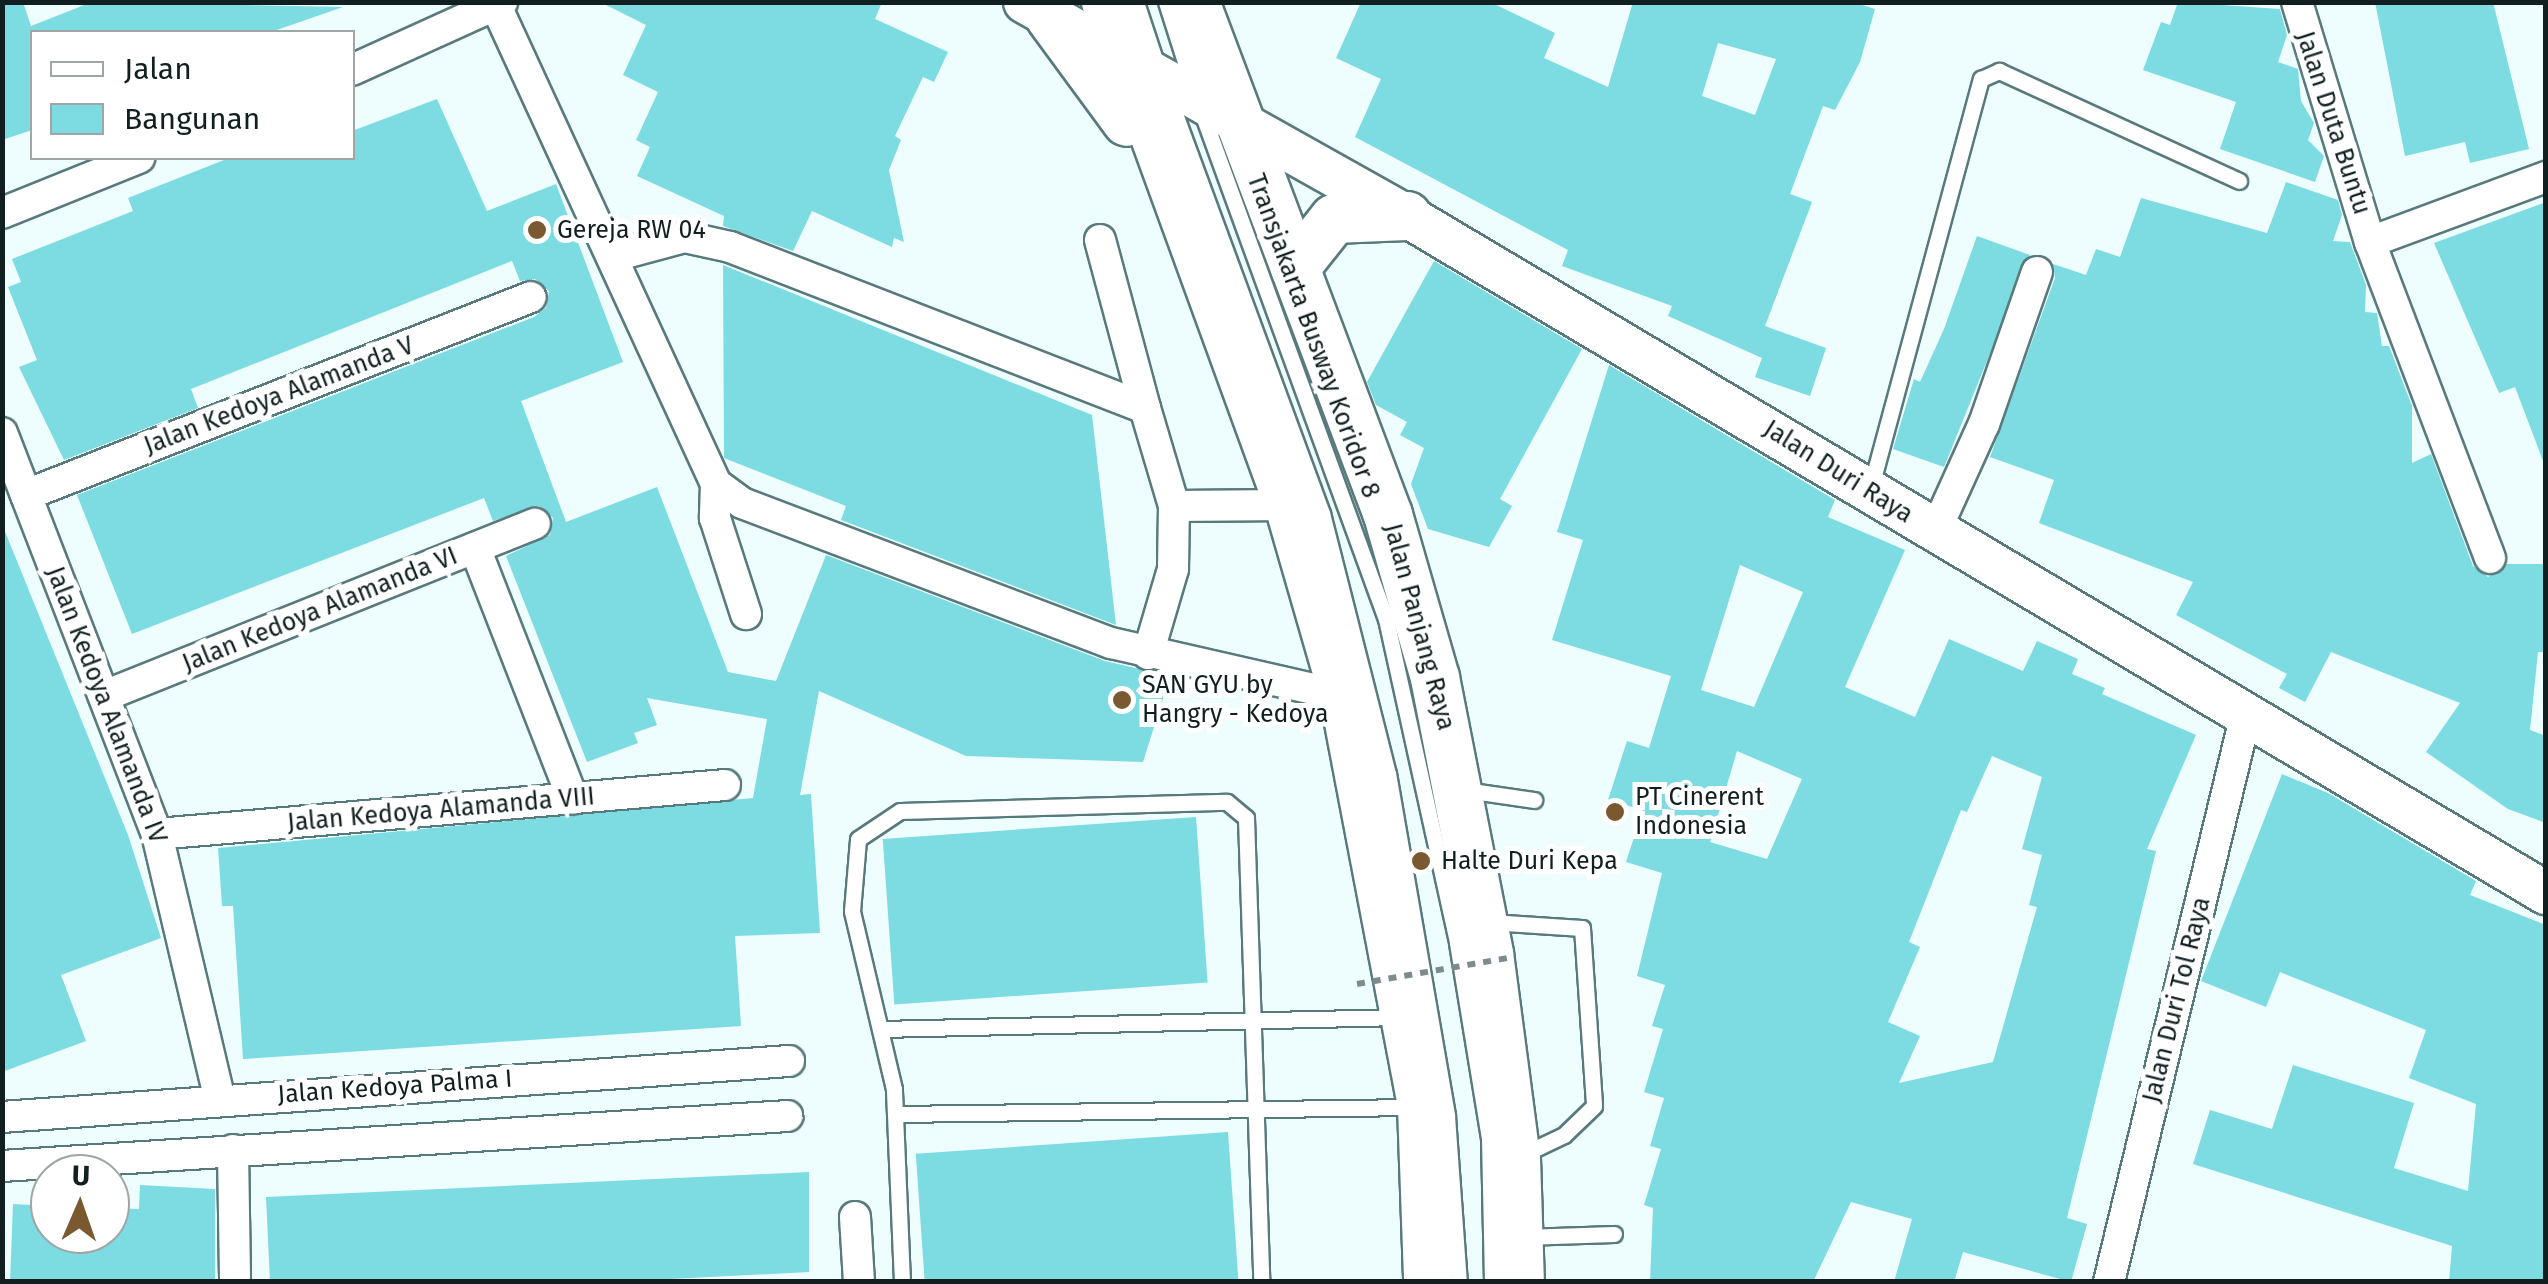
<!DOCTYPE html>
<style>
body{margin:0}
#map{position:relative;width:2548px;height:1284px;overflow:hidden;background:#eefdfe;font-family:"Fira Sans",sans-serif}
div>[style]{position:absolute}
.building>*{inset:0;background:#7ddbe2;transform-origin:0 0}
.roads{filter:drop-shadow(2px 0 #587a7d) drop-shadow(-2px 0 #587a7d) drop-shadow(0 2px #587a7d) drop-shadow(0 -2px #587a7d)}
.lane>*{height:15px;margin:-7.5px;padding:0 7.5px;transform-origin:7.5px;border-radius:7.5px;background:#fff}
.street>*{height:30px;margin:-15px;padding:0 15px;transform-origin:15px;border-radius:15px;background:#fff}
.secondary>*{height:42px;margin:-21px;padding:0 21px;transform-origin:21px;border-radius:21px;background:#fff}
.primary>*{height:48px;margin:-24px;padding:0 24px;transform-origin:24px;border-radius:24px;background:#fff}
.path-bridge>*{height:6px;margin-top:-3px;transform-origin:0;background:repeating-linear-gradient(90deg,#7d8b8c 0 8px,transparent 0 16px)}
.dots>*{width:28px;height:28px;translate:-50% -50%;box-sizing:border-box;border:5px solid #fff;border-radius:50%}
span{translate:-50% -50%;white-space:nowrap;text-align:center;line-height:1.15;-webkit-text-stroke:10px #fff;paint-order:stroke}
.street-label{font-size:25px;color:#111f20}
.poi-label{font-size:25px;color:#111f20}
.left{translate:0 -50%;text-align:left}
.frame{position:absolute;inset:0;border:5px solid #111f20;pointer-events:none}
.legend{position:absolute;left:30px;top:30px;width:325px;height:130px;box-sizing:border-box;background:#fff;border:2px solid #a0a5a6;margin:0;padding:12px 18px;list-style:none;font-size:30px;color:#111f20}
.legend li{display:flex;align-items:center;gap:20px;height:50px}
.legend b{width:50px;border:2px solid #a0a5a6}
.north{position:absolute;left:30px;top:1154px;width:100px;height:100px;box-sizing:border-box;background:#fff;border:2px solid #a0a5a6;border-radius:50%;rotate:2deg;font-size:28px;font-weight:700;line-height:40px;text-align:center;color:#111f20}
.north::after{content:'';display:block;margin:auto;width:35px;height:45px;background:#7a5930;clip-path:polygon(50% 0,100% 100%,50% 72%,0 100%)}
</style>
<div id="map">
<div class="building">
<div style="clip-path:polygon(2px 2px,23px 2px,31px 26px,92px 2px,343px 7px,271px 32px,32px 32px,32px 130px,2px 140px)"></div>
<div style="clip-path:polygon(600px 2px,882px 2px,875px 19px,948px 52px,934px 82px,923px 77px,895px 136px,901px 140px,889px 170px,904px 242px,894px 238px,892px 247px,812px 211px,793px 251px,723px 226px,724px 216px,637px 176px,650px 147px,636px 140px,658px 92px,623px 75px,646px 25px)"></div>
<div style="clip-path:polygon(evenodd,1361px 2px,1490px 2px,1555px 33px,1544px 58px,1608px 87px,1633px 2px,1853px 2px,1875px 9px,1860px 62px,1835px 110px,1823px 106px,1790px 194px,1812px 202px,1765px 326px,1826px 348px,1810px 396px,1755px 377px,1762px 358px,1668px 316px,1672px 306px,1562px 266px,1568px 250px,1355px 137px,1381px 79px,1336px 58px,1361px 2px,1718px 43px,1776px 59px,1755px 115px,1702px 96px,1718px 43px)"></div>
<div style="clip-path:polygon(2178px 2px,2280px 9px,2287px 35px,2278px 62px,2298px 69px,2301px 101px,2314px 123px,2308px 140px,2324px 156px,2315px 182px,2220px 149px,2236px 102px,2143px 70px,2161px 22px,2170px 25px)"></div>
<div style="clip-path:polygon(2375px 2px,2493px 2px,2529px 149px,2470px 163px,2465px 142px,2405px 156px)"></div>
<div style="clip-path:polygon(437px 99px,487px 211px,556px 184px,623px 362px,521px 401px,566px 522px,657px 487px,728px 672px,776px 681px,826px 555px,1105px 661px,1170px 676px,1143px 762px,966px 756px,819px 691px,800px 795px,811px 794px,820px 933px,735px 936px,741px 1026px,243px 1059px,233px 906px,222px 906px,218px 848px,753px 798px,767px 719px,647px 698px,657px 725px,634px 733px,638px 743px,587px 762px,506px 556px,550px 535px,553px 518px,539px 506px,493px 521px,484px 498px,132px 634px,77px 495px,534px 317px,546px 308px,549px 291px,535px 279px,520px 281px,512px 261px,191px 389px,198px 408px,64px 460px,19px 367px,37px 360px,8px 287px,21px 282px,12px 259px,133px 211px,128px 198px,229px 158px,352px 158px,352px 131px)"></div>
<div style="clip-path:polygon(2286px 182px,2338px 200px,2342px 215px,2333px 241px,2350px 242px,2366px 285px,2365px 312px,2377px 313px,2382px 346px,2389px 346px,2412px 406px,2412px 463px,2431px 454px,2473px 566px,2488px 577px,2507px 564px,2546px 564px,2546px 652px,2538px 652px,2530px 730px,2546px 736px,2546px 823px,2508px 809px,2426px 752px,2460px 703px,2331px 652px,2305px 702px,2279px 688px,2287px 674px,2176px 615px,2193px 582px,2039px 523px,2054px 480px,1990px 457px,2055px 278px,2053px 264px,2086px 275px,2096px 249px,2120px 257px,2141px 198px,2267px 233px)"></div>
<div style="clip-path:polygon(2546px 202px,2546px 461px,2543px 461px,2515px 387px,2499px 393px,2434px 243px)"></div>
<div style="clip-path:polygon(1977px 236px,2030px 255px,1944px 467px,1893px 449px,1914px 379px,1920px 382px,1944px 329px)"></div>
<div style="clip-path:polygon(1434px 261px,1582px 349px,1500px 499px,1512px 506px,1489px 547px,1428px 529px,1411px 484px,1424px 448px,1400px 435px,1407px 422px,1376px 405px,1367px 382px)"></div>
<div style="clip-path:polygon(723px 265px,1092px 415px,1116px 625px,841px 520px,846px 506px,724px 458px)"></div>
<div style="clip-path:polygon(evenodd,1609px 365px,1835px 500px,1828px 517px,1905px 550px,1845px 687px,1915px 717px,1949px 639px,2023px 671px,2037px 641px,2078px 659px,2072px 674px,2105px 688px,2102px 694px,2196px 735px,2147px 849px,2156px 851px,2067px 1218px,2087px 1224px,2071px 1282px,1963px 1252px,1954px 1282px,1894px 1282px,1912px 1219px,1851px 1202px,1813px 1282px,1650px 1282px,1653px 1208px,1644px 1205px,1661px 1149px,1650px 1146px,1664px 1098px,1644px 1092px,1663px 1029px,1652px 1026px,1665px 985px,1637px 976px,1662px 873px,1626px 862px,1643px 810px,1608px 800px,1627px 741px,1649px 748px,1671px 676px,1552px 640px,1583px 540px,1557px 532px,1609px 365px,1740px 565px,1803px 592px,1754px 707px,1701px 690px,1740px 565px,1609px 365px,1737px 751px,1802px 779px,1767px 859px,1710px 842px,1737px 751px,1609px 365px,1992px 756px,2042px 777px,2022px 849px,2042px 855px,2029px 905px,2037px 907px,1993px 1062px,1899px 1083px,1920px 1036px,1888px 1022px,1920px 947px,1909px 942px,1961px 810px,1967px 812px,1992px 756px)"></div>
<div style="clip-path:polygon(4px 529px,128px 835px,161px 938px,61px 975px,86px 1041px,2px 1072px)"></div>
<div style="clip-path:polygon(2282px 774px,2328px 793px,2476px 881px,2470px 895px,2546px 925px,2546px 1282px,2449px 1282px,2452px 1246px,2193px 1164px,2210px 1110px,2272px 1129px,2293px 1065px,2414px 1103px,2394px 1168px,2468px 1191px,2476px 1104px,2409px 1078px,2426px 1030px,2280px 972px,2266px 1007px,2201px 981px)"></div>
<div style="left:1196px;top:817px;width:166px;height:314px;rotate:86deg"></div>
<div style="left:1228px;top:1132px;width:150px;height:313px;rotate:86deg"></div>
<div style="clip-path:polygon(809px 1172px,809px 1272px,612px 1282px,270px 1282px,266px 1197px)"></div>
<div style="clip-path:polygon(140px 1185px,215px 1189px,215px 1282px,10px 1282px,13px 1204px,50px 1206px,50px 1234px,110px 1234px,110px 1208px,139px 1209px)"></div>
</div>
<div class="roads">
<div class="lane">
<div style="left:1136px;top:2px;width:67px;rotate:71.8deg"></div>
<div style="left:1166px;top:2px;width:89px;rotate:72.4deg"></div>
<div style="left:1167px;top:92px;width:449px;rotate:69.8deg"></div>
<div style="left:1322px;top:513px;width:268px;rotate:75.8deg"></div>
<div style="left:1388px;top:773px;width:348px;rotate:80.2deg"></div>
<div style="left:1447px;top:1116px;width:166px;rotate:85.9deg"></div>
<div style="left:1202px;top:113px;width:538px;rotate:70.02deg"></div>
<div style="left:1386px;top:619px;width:332px;rotate:77.6deg"></div>
<div style="left:1457px;top:943px;width:198px;rotate:80.7deg"></div>
<div style="left:1489px;top:1138px;width:144px;rotate:88.8deg"></div>
<div style="left:1871px;top:486px;width:422px;rotate:-74.9deg"></div>
<div style="left:1981px;top:79px;width:20px;rotate:-24deg"></div>
<div style="left:1999px;top:71px;width:264px;rotate:24.6deg"></div>
<div style="left:1465px;top:790px;width:70px;rotate:8.2deg"></div>
<div style="left:1490px;top:922px;width:92px;rotate:3.7deg"></div>
<div style="left:1582px;top:928px;width:178px;rotate:86.1deg"></div>
<div style="left:1594px;top:1106px;width:42px;rotate:136deg"></div>
<div style="left:1564px;top:1135px;width:44px;rotate:154.6deg"></div>
<div style="left:880px;top:1029px;width:520px;rotate:-1.32deg"></div>
<div style="left:895px;top:1114px;width:521px;rotate:-0.77deg"></div>
<div style="left:1523px;top:1237px;width:91px;rotate:-1.9deg"></div>
<div style="left:902px;top:1282px;width:193px;rotate:-92.4deg"></div>
<div style="left:894px;top:1089px;width:183px;rotate:-103.3deg"></div>
<div style="left:852px;top:911px;width:72px;rotate:-85.2deg"></div>
<div style="left:858px;top:839px;width:50px;rotate:-33.7deg"></div>
<div style="left:900px;top:811px;width:327px;rotate:-1.6deg"></div>
<div style="left:1227px;top:802px;width:25px;rotate:40deg"></div>
<div style="left:1246px;top:818px;width:464px;rotate:88.1deg"></div>
</div>
<div class="street">
<div style="left:2297px;top:2px;width:251px;rotate:73.1deg"></div>
<div style="left:2370px;top:242px;width:338px;rotate:69.2deg"></div>
<div style="left:497px;top:8px;width:524px;rotate:65.29deg"></div>
<div style="left:716px;top:484px;width:32px;rotate:36deg"></div>
<div style="left:742px;top:503px;width:395px;rotate:20.8deg"></div>
<div style="left:1111px;top:643px;width:239px;rotate:12.8deg"></div>
<div style="left:352px;top:70px;width:165px;rotate:-24.4deg"></div>
<div style="left:2px;top:213px;width:148px;rotate:-21.9deg"></div>
<div style="left:1100px;top:240px;width:174px;rotate:75deg"></div>
<div style="left:2370px;top:242px;width:188px;rotate:-20.3deg"></div>
<div style="left:614px;top:256px;width:73px;rotate:-15deg"></div>
<div style="left:685px;top:237px;width:46px;rotate:12.5deg"></div>
<div style="left:730px;top:247px;width:445px;rotate:21.2deg"></div>
<div style="left:1145px;top:408px;width:102px;rotate:73.5deg"></div>
<div style="left:1174px;top:506px;width:115px;rotate:-0.5deg"></div>
<div style="left:2px;top:433px;width:430px;rotate:68.9deg"></div>
<div style="left:157px;top:834px;width:273px;rotate:76.7deg"></div>
<div style="left:716px;top:484px;width:34px;rotate:92deg"></div>
<div style="left:715px;top:518px;width:101px;rotate:72.1deg"></div>
<div style="left:26px;top:495px;width:542px;rotate:-21.41deg"></div>
<div style="left:1934px;top:534px;width:121px;rotate:-65.6deg"></div>
<div style="left:1984px;top:424px;width:161px;rotate:-70.8deg"></div>
<div style="left:475px;top:548px;width:269px;rotate:68.7deg"></div>
<div style="left:1148px;top:654px;width:89px;rotate:-73.6deg"></div>
<div style="left:1173px;top:569px;width:63px;rotate:-89.1deg"></div>
<div style="left:104px;top:696px;width:464px;rotate:-21.8deg"></div>
<div style="left:157px;top:834px;width:570px;rotate:-4.93deg"></div>
<div style="left:2px;top:1117px;width:789px;rotate:-4.07deg"></div>
<div style="left:233px;top:1150px;width:132px;rotate:89.1deg"></div>
<div style="left:2px;top:1166px;width:787px;rotate:-3.64deg"></div>
<div style="left:855px;top:1217px;width:65px;rotate:86.5deg"></div>
<div style="left:2109px;top:1282px;width:580px;rotate:-76.44deg"></div>
</div>
<div class="secondary">
<div style="left:1025px;top:2px;width:438px;rotate:29.3deg"></div>
<div style="left:1407px;top:216px;width:1325px;rotate:30.73deg"></div>
</div>
<div class="primary">
<div style="left:1106px;top:2px;width:535px;rotate:70.01deg"></div>
<div style="left:1289px;top:505px;width:199px;rotate:73.9deg"></div>
<div style="left:1344px;top:696px;width:417px;rotate:79.2deg"></div>
<div style="left:1422px;top:1106px;width:176px;rotate:88deg"></div>
<div style="left:1195px;top:2px;width:548px;rotate:69.38deg"></div>
<div style="left:1388px;top:515px;width:170px;rotate:73.9deg"></div>
<div style="left:1435px;top:678px;width:281px;rotate:78.9deg"></div>
<div style="left:1489px;top:954px;width:206px;rotate:82.5deg"></div>
<div style="left:1516px;top:1158px;width:124px;rotate:88.2deg"></div>
<div style="left:1050px;top:17px;width:130px;rotate:53.7deg"></div>
<div style="left:1295px;top:268px;width:63px;rotate:-51.5deg"></div>
<div style="left:1334px;top:219px;width:73px;rotate:-2.4deg"></div>
</div>
</div>
<div class="path-bridge">
<div style="left:1357px;top:984px;width:158px;rotate:-9.8deg"></div>
</div>
<div class="dots">
<div style="left:537px;top:230px;background:#7a5930"></div>
<div style="left:1122px;top:700px;background:#7a5930"></div>
<div style="left:1615px;top:812px;background:#7a5930"></div>
<div style="left:1421px;top:861px;background:#7a5930"></div>
</div>
<div class="street-label">
<span style="left:2333px;top:123px;rotate:72deg">Jalan Duta Buntu</span>
<span style="left:1313px;top:336px;rotate:70deg">Transjakarta Busway Koridor 8</span>
<span style="left:279px;top:396px;rotate:-21deg">Jalan Kedoya Alamanda V</span>
<span style="left:1838px;top:472px;rotate:32deg">Jalan Duri Raya</span>
<span style="left:320px;top:610px;rotate:-22deg">Jalan Kedoya Alamanda VI</span>
<span style="left:1419px;top:627px;rotate:75deg">Jalan Panjang Raya</span>
<span style="left:106px;top:705px;rotate:69deg">Jalan Kedoya Alamanda IV</span>
<span style="left:441px;top:810px;rotate:-5deg">Jalan Kedoya Alamanda VIII</span>
<span style="left:2177px;top:1000px;rotate:-76deg">Jalan Duri Tol Raya</span>
<span style="left:395px;top:1087px;rotate:-4deg">Jalan Kedoya Palma I</span>
</div>
<div class="poi-label">
<span class="left" style="left:557px;top:230px">Gereja RW 04</span>
<span class="left" style="left:1142px;top:700px">SAN GYU by<br>Hangry - Kedoya</span>
<span class="left" style="left:1635px;top:812px">PT Cinerent<br>Indonesia</span>
<span class="left" style="left:1441px;top:861px">Halte Duri Kepa</span>
</div>
<div class="frame"></div>
<ul class="legend">
<li><b style="height:12px;background:#fff"></b>Jalan</li>
<li><b style="height:28px;background:#7ddbe2"></b>Bangunan</li>
</ul>
<div class="north">U</div>
</div>
